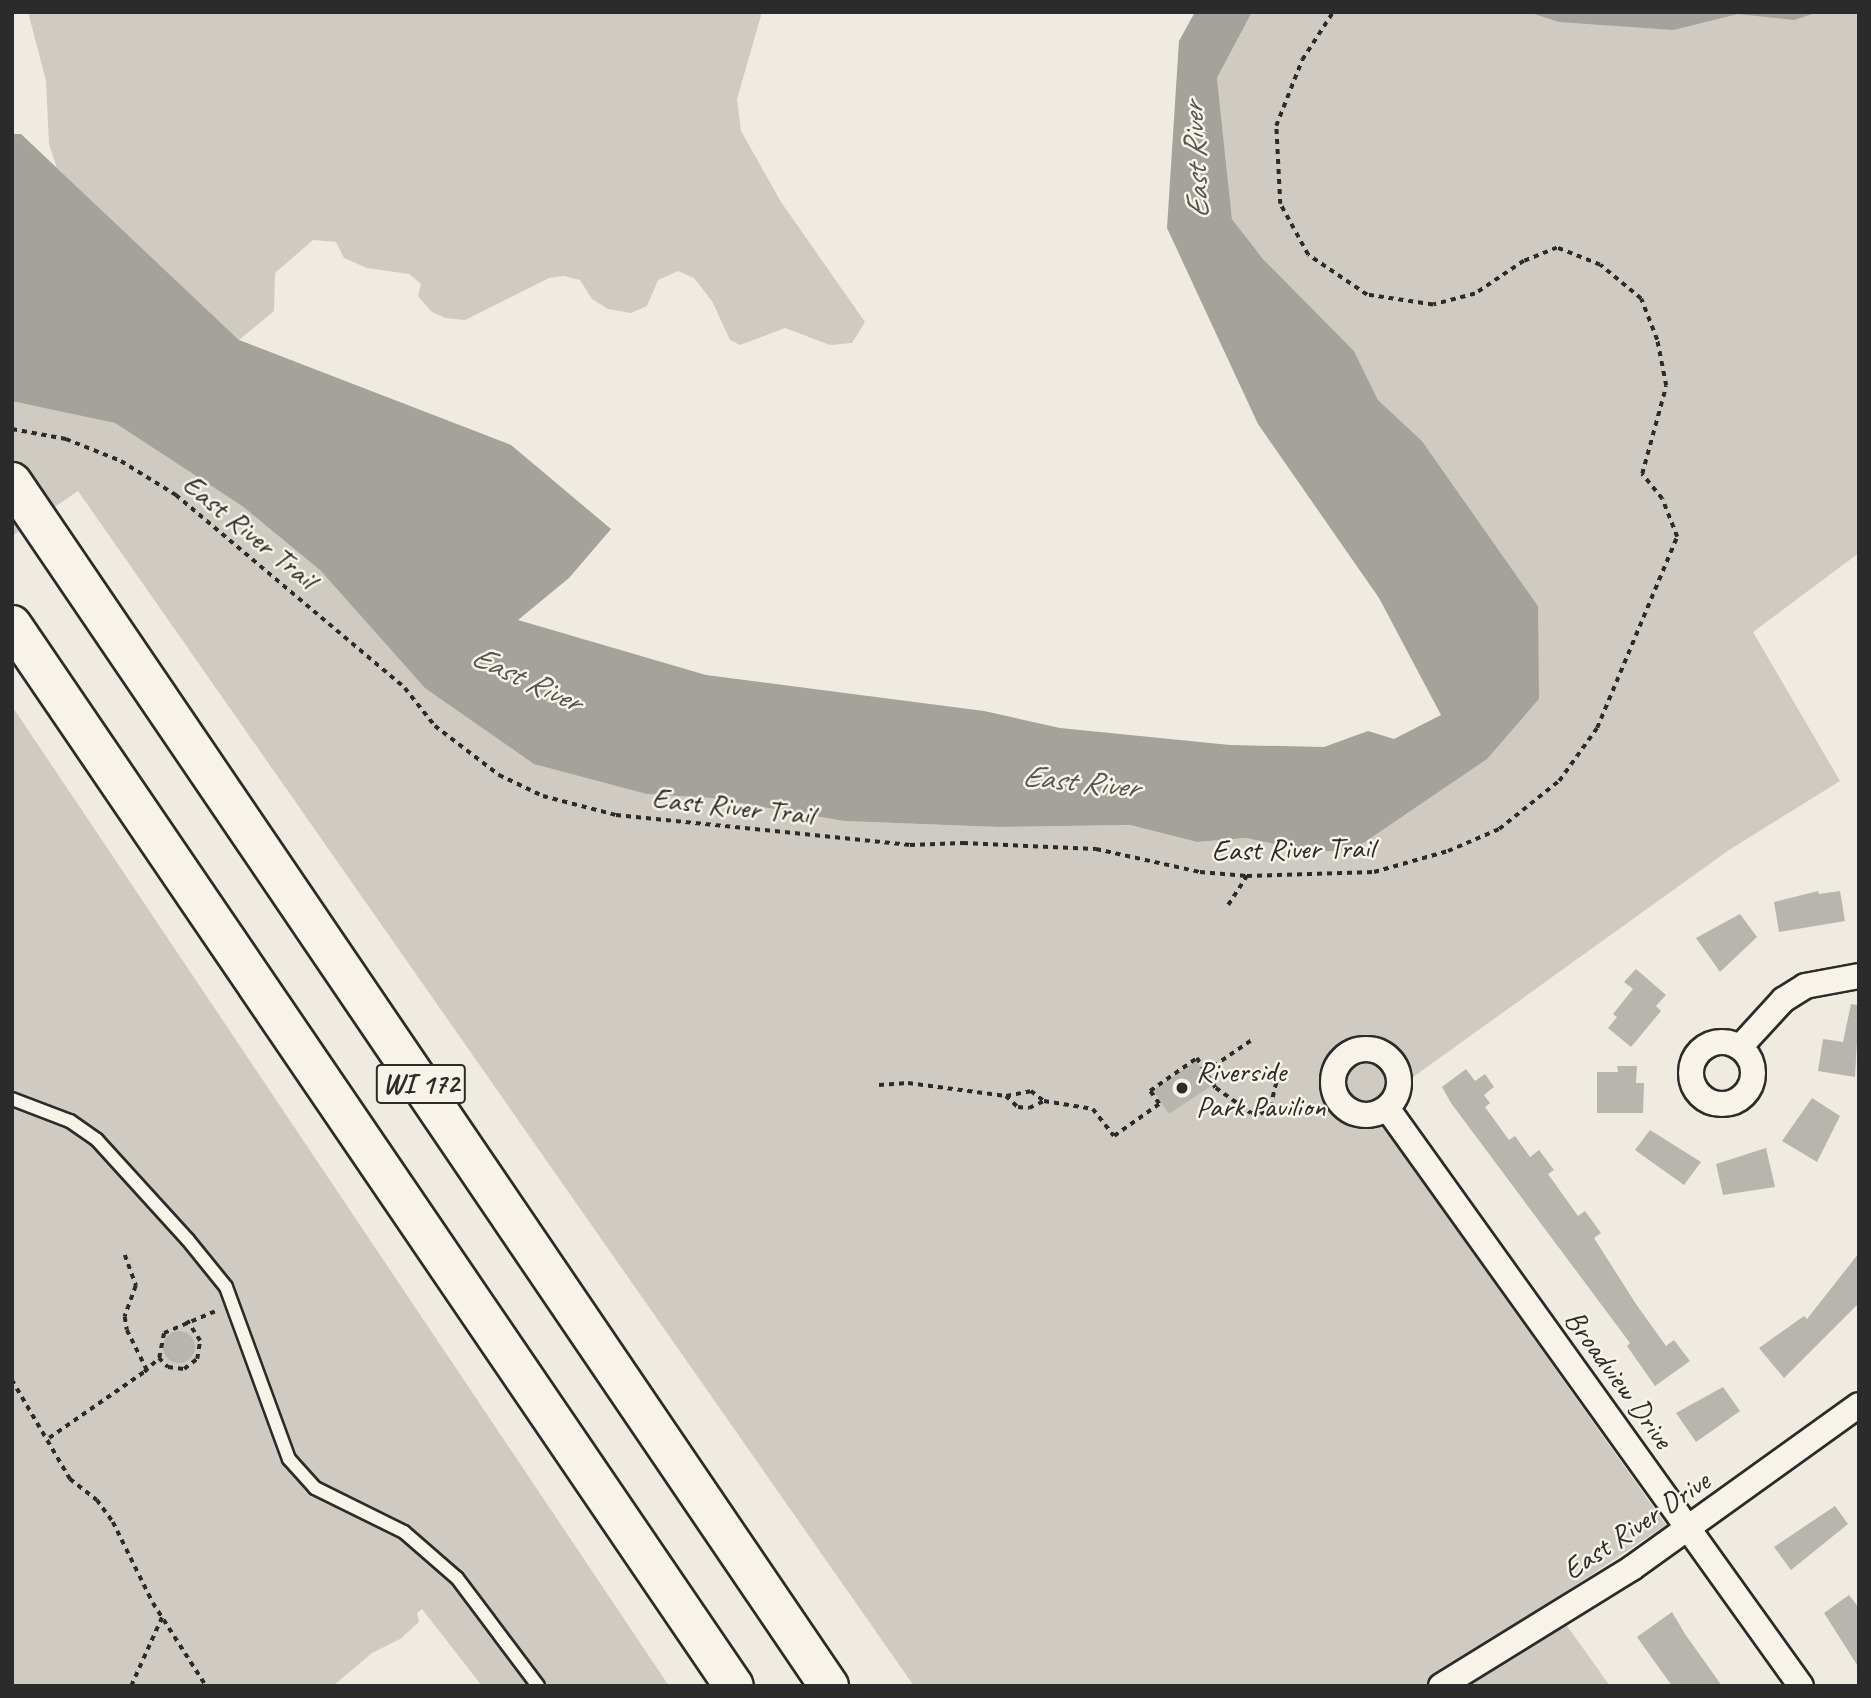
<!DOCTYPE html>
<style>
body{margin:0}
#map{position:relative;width:1871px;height:1698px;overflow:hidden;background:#efebe0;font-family:Caveat,sans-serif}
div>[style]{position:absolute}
.green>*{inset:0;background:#cfcbc2}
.water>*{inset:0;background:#a4a29a}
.building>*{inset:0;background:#b8b5ae;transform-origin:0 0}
.round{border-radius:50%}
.path>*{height:3.5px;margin-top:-1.75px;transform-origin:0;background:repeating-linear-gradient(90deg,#2b2b2b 0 5px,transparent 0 10px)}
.roads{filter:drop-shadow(2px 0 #2b2b2b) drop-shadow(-2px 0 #2b2b2b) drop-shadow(0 2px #2b2b2b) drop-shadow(0 -2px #2b2b2b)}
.service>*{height:12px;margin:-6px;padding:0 6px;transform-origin:6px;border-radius:6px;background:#f7f3e8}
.minor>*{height:24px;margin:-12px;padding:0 12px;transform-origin:12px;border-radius:12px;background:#f7f3e8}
.minor>.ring{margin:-12px;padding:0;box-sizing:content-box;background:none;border:24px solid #f7f3e8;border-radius:50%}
.motorway>*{height:38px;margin:-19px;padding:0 19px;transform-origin:19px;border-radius:19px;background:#f7f3e8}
.dots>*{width:19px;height:19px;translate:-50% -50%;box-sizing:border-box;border:4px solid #f7f3e8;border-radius:50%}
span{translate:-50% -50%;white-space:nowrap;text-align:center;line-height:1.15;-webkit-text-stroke:5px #f7f3e8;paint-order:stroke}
.shield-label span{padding:2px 5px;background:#f7f3e8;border:2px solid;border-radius:5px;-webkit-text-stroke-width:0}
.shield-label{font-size:28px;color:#2b2b2b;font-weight:700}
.street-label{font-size:30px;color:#2b2b2b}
.poi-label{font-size:30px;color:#2b2b2b}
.left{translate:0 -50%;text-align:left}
.water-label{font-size:32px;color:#555552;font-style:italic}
.frame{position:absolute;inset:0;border:14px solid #2b2b2b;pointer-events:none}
</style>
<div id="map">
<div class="green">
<div style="clip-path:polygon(28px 12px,762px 12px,737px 99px,741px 131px,781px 202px,865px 322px,852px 343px,830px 345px,785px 328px,740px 345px,730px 340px,712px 301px,694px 278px,678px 271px,658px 280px,647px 306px,631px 313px,608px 309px,592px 299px,580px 280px,564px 276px,549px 278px,465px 320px,445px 318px,432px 312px,418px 296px,421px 284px,409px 274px,367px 268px,344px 258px,336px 242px,313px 240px,275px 273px,274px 311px,239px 340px,57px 168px,49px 144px,46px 81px)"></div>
<div style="clip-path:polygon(1252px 12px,1859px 12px,1859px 553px,1753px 632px,1840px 781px,1729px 850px,1370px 1108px,1666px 1525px,1550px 1602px,1610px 1686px,914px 1686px,78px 491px,12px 536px,14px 400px,115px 423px,242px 506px,321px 571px,647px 794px,710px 798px,844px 821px,998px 827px,1130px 825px,1197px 842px,1246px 838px,1311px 852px,1353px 850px,1405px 813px,1538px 606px,1422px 441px,1378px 400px,1354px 351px,1263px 259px,1232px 219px,1217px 78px)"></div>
<div style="clip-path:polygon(12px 706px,669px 1686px,482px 1686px,422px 1609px,417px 1613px,419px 1622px,400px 1639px,372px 1653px,333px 1686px,12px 1686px)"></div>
</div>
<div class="water">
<div style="clip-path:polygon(1195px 12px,1252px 12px,1217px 78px,1232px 219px,1263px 259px,1354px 351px,1378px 400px,1422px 441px,1538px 606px,1539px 699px,1487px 759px,1353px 850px,1311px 852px,1246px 838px,1197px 842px,1130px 825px,998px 827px,844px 821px,710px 798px,647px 794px,534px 764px,425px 688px,321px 571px,242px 506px,115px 423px,12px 401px,12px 134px,21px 134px,239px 340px,511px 445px,611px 529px,569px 578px,518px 620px,706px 675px,984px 711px,1060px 728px,1230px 745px,1324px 747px,1368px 731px,1394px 739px,1441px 715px,1379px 598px,1258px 424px,1167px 228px,1179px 41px)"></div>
<div style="clip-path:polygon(1528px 12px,1818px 12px,1794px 20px,1738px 14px,1673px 30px,1559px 22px)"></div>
</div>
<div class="building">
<div style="clip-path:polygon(1818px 891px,1819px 894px,1840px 891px,1845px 921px,1779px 932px,1774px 902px)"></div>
<div style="clip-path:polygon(1740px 914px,1757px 937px,1720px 972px,1696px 938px)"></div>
<div style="clip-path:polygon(1636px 969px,1666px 995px,1656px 1006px,1661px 1011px,1631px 1047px,1608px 1028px,1617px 1017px,1613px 1014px,1633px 989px,1624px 982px)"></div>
<div style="clip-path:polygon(1851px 1004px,1859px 1005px,1855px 1077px,1818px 1071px,1823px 1039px,1843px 1042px)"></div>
<div style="left:1196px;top:1061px;width:29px;height:52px;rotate:56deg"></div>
<div style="clip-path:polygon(1617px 1066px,1637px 1066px,1636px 1083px,1644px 1083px,1643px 1113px,1597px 1113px,1597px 1072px,1618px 1072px)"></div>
<div style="clip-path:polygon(1466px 1069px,1475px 1081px,1485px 1074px,1494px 1087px,1484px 1095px,1490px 1103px,1485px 1107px,1509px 1140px,1515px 1136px,1530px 1157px,1539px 1150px,1554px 1170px,1548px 1174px,1578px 1216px,1585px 1211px,1601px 1233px,1594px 1238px,1636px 1304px,1666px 1346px,1674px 1340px,1690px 1361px,1655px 1386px,1627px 1346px,1630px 1343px,1451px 1103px,1442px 1087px)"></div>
<div style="clip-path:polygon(1812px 1098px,1840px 1116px,1817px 1162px,1782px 1141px)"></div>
<div style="clip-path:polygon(1650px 1130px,1701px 1162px,1684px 1185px,1635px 1150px)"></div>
<div style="clip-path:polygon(1766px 1148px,1775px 1187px,1723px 1195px,1716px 1164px)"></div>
<div style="clip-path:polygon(1859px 1253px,1859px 1303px,1784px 1378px,1759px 1348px,1804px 1316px,1807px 1319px)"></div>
<div class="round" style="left:163px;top:1331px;width:32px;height:32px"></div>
<div style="clip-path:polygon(1723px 1387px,1740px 1411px,1696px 1442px,1676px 1413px)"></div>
<div style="clip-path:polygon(1835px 1506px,1848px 1524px,1791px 1570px,1774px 1547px)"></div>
<div style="clip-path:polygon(1849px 1595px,1859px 1608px,1859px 1668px,1824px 1613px)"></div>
<div style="clip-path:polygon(1672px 1612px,1685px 1634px,1722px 1686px,1672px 1686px,1637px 1637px)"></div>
</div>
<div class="path">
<div style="left:12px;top:429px;width:55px;rotate:10.5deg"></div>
<div style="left:66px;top:439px;width:59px;rotate:21.8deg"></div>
<div style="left:121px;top:461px;width:65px;rotate:31.7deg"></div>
<div style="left:176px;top:495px;width:299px;rotate:40.1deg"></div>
<div style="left:405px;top:688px;width:48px;rotate:51.7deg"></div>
<div style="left:435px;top:726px;width:81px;rotate:37.4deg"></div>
<div style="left:499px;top:775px;width:49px;rotate:25.5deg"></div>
<div style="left:543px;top:796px;width:75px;rotate:14.6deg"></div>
<div style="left:616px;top:815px;width:296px;rotate:5.8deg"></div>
<div style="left:910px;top:845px;width:53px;rotate:-2.2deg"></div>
<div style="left:963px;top:843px;width:133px;rotate:2.6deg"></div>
<div style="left:1096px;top:849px;width:107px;rotate:12.5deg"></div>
<div style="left:1200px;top:872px;width:47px;rotate:4.9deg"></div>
<div style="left:1247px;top:876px;width:127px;rotate:-1.8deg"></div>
<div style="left:1374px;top:872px;width:77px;rotate:-15.8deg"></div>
<div style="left:1448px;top:851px;width:56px;rotate:-23.3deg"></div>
<div style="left:1499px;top:829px;width:77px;rotate:-38.7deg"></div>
<div style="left:1559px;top:781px;width:65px;rotate:-54.4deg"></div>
<div style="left:1597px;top:728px;width:207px;rotate:-67.3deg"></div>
<div style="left:1677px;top:537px;width:41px;rotate:-111.5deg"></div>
<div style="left:1662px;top:499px;width:32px;rotate:-129deg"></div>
<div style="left:1642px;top:474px;width:91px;rotate:-74.7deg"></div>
<div style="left:1666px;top:386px;width:47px;rotate:-101.1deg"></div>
<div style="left:1657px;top:340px;width:44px;rotate:-111.3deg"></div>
<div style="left:1641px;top:299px;width:53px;rotate:-140.3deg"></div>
<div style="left:1600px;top:265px;width:46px;rotate:-158.4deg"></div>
<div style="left:1557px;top:248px;width:35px;rotate:158deg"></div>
<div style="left:1524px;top:261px;width:59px;rotate:146deg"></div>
<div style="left:1475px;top:294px;width:43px;rotate:165.3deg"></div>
<div style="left:1433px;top:305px;width:67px;rotate:-171.4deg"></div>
<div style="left:1367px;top:295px;width:71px;rotate:-145.9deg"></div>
<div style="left:1308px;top:255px;width:58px;rotate:-118.8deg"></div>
<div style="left:1280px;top:204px;width:78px;rotate:-92.9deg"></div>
<div style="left:1276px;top:126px;width:71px;rotate:-68.5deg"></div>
<div style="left:1302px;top:60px;width:57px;rotate:-57.1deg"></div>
<div style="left:1228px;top:905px;width:35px;rotate:-57deg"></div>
<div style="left:1205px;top:1072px;width:58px;rotate:-34.5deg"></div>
<div style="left:879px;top:1085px;width:29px;rotate:-4deg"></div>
<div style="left:908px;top:1083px;width:99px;rotate:7.6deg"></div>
<div style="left:1006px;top:1096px;width:25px;rotate:-11deg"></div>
<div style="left:1031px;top:1091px;width:16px;rotate:38deg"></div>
<div style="left:1044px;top:1101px;width:50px;rotate:9.3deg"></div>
<div style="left:1093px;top:1109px;width:34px;rotate:52deg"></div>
<div style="left:1114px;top:1136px;width:55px;rotate:-35.4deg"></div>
<div style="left:1159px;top:1104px;width:16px;rotate:-125deg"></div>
<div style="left:1150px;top:1091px;width:57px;rotate:-35.1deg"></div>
<div style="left:1197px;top:1058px;width:36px;rotate:58deg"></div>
<div style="left:1216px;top:1088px;width:43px;rotate:35.5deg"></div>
<div style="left:1251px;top:1113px;width:9px;rotate:6deg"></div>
<div style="left:1260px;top:1114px;width:12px;rotate:-35deg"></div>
<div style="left:1270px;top:1107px;width:34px;rotate:-76deg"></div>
<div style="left:1006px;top:1096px;width:16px;rotate:43deg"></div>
<div style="left:1018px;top:1107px;width:11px;rotate:5deg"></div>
<div style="left:1029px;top:1108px;width:17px;rotate:-25deg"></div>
<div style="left:125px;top:1255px;width:33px;rotate:70deg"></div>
<div style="left:136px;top:1286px;width:33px;rotate:110deg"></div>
<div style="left:125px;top:1317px;width:13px;rotate:81deg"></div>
<div style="left:127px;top:1330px;width:45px;rotate:63.4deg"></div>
<div style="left:159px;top:1358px;width:13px;rotate:45deg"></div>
<div style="left:168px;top:1367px;width:16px;rotate:7deg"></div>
<div style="left:184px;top:1369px;width:16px;rotate:-38deg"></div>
<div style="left:197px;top:1359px;width:18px;rotate:-81deg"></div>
<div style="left:200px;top:1341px;width:24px;rotate:-123deg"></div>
<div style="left:12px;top:1380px;width:115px;rotate:59.6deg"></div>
<div style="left:70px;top:1479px;width:34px;rotate:38deg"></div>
<div style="left:97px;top:1500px;width:27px;rotate:54deg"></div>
<div style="left:113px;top:1522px;width:90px;rotate:63.7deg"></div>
<div style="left:153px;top:1603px;width:98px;rotate:57.4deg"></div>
<div style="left:49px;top:1438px;width:116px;rotate:-34.8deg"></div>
<div style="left:144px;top:1372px;width:21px;rotate:-43deg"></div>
<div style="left:159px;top:1358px;width:25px;rotate:-79deg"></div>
<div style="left:164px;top:1333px;width:59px;rotate:-23.1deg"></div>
<div style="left:131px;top:1686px;width:76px;rotate:-65.8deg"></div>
</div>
<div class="roads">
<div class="service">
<div style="left:12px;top:1099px;width:62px;rotate:20.8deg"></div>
<div style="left:70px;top:1121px;width:33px;rotate:35deg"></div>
<div style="left:97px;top:1140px;width:135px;rotate:47.7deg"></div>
<div style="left:188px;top:1240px;width:60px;rotate:51deg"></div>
<div style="left:226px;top:1287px;width:183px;rotate:69.9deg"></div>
<div style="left:289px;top:1459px;width:39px;rotate:48deg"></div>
<div style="left:315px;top:1488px;width:99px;rotate:26.3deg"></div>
<div style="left:404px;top:1532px;width:70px;rotate:41deg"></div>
<div style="left:457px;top:1578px;width:135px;rotate:53.1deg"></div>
</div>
<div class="minor">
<div class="ring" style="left:1691px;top:1042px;width:38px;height:38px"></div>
<div style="left:1740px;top:1047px;width:64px;rotate:-47.5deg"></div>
<div style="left:1783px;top:1000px;width:26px;rotate:-32deg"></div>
<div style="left:1805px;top:986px;width:55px;rotate:-10.5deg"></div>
<div class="ring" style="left:1333px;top:1049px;width:42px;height:42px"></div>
<div style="left:1387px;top:1108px;width:711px;rotate:54.39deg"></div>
<div style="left:1441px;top:1686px;width:225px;rotate:-31.7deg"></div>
<div style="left:1632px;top:1568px;width:279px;rotate:-35.7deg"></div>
</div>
<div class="motorway">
<div style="left:12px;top:482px;width:1455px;rotate:55.84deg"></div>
<div style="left:12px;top:625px;width:1283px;rotate:55.77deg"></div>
</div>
</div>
<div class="dots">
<div style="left:1182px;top:1088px;background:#2b2b2b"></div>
</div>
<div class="shield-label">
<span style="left:421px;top:1084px">WI 172</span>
</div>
<div class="street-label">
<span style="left:250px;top:531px;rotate:39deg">East River Trail</span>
<span style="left:733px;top:806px;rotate:6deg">East River Trail</span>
<span style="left:1293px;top:849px;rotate:-1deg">East River Trail</span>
<span style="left:1619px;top:1379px;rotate:54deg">Broadview Drive</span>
<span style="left:1636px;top:1525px;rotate:-34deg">East River Drive</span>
</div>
<div class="poi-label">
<span class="left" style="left:1196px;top:1088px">Riverside<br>Park Pavilion</span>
</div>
<div class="water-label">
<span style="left:1196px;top:161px;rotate:-93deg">East River</span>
<span style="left:526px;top:679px;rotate:25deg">East River</span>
<span style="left:1080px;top:782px;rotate:6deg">East River</span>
</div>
<div class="frame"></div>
</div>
